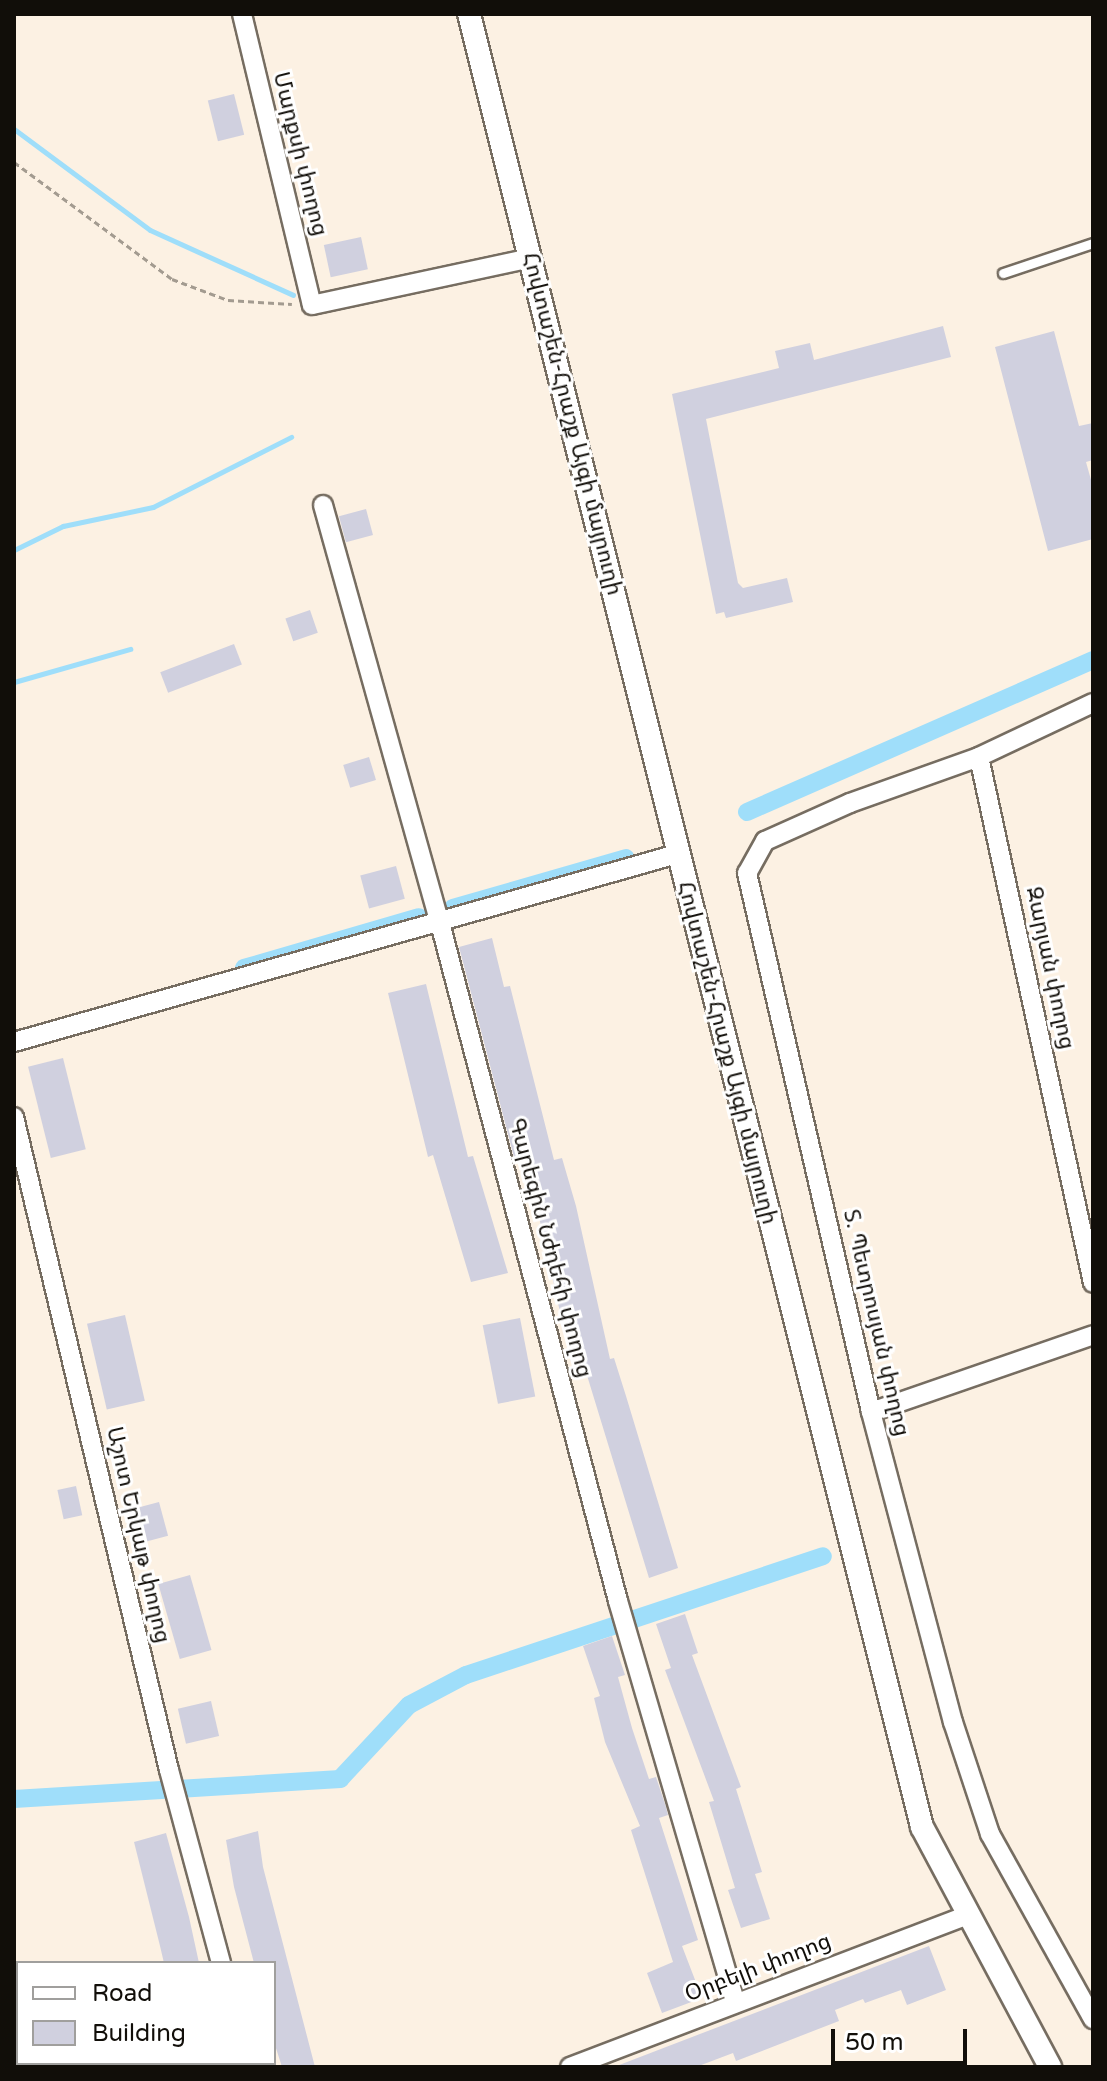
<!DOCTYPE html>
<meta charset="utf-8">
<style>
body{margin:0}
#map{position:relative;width:1107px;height:2081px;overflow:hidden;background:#fcf1e3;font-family:"Varela Round","Noto Sans Armenian",sans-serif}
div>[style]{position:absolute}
.stream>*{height:5px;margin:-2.5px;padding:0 2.5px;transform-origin:2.5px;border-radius:2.5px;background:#9fdefa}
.canal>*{height:18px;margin:-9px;padding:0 9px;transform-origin:9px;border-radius:9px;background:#9fdefa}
.building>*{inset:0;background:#d0d0df;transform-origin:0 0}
.path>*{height:3px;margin-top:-1.5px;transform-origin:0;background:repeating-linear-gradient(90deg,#a39b90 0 6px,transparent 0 10px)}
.roads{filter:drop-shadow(2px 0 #766d61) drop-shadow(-2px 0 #766d61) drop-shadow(0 2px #766d61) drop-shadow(0 -2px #766d61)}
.service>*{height:9px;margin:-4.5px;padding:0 4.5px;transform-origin:4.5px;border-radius:4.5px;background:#fff}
.minor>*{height:18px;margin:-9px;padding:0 9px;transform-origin:9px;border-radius:9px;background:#fff}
.tertiary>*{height:22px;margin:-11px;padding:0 11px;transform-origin:11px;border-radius:11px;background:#fff}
span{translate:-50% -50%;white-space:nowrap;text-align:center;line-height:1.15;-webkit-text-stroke:6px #fff;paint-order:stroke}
.street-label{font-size:22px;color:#110e09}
.frame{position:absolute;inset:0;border:16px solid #110e09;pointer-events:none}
.legend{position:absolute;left:16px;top:1961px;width:260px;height:104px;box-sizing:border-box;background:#fff;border:2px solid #a09f9d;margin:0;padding:10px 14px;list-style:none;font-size:24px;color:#110e09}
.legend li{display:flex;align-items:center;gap:16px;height:40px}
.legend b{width:40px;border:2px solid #a09f9d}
.scale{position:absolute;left:831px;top:2029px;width:136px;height:36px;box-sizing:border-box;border:4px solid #110e09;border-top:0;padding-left:10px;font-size:24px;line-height:28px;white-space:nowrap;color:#110e09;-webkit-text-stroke:6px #fff;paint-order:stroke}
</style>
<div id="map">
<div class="stream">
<div style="left:14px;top:129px;width:169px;rotate:36.6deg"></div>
<div style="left:150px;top:230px;width:157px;rotate:24.4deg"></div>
<div style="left:14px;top:550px;width:55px;rotate:-26.1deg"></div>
<div style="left:63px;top:526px;width:92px;rotate:-11.9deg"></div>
<div style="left:153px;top:507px;width:155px;rotate:-26.9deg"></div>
<div style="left:14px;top:682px;width:121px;rotate:-15.9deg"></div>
</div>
<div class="canal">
<div style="left:747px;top:812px;width:378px;rotate:-23.7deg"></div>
<div style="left:453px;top:908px;width:180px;rotate:-16.1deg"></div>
<div style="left:244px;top:968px;width:182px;rotate:-16.2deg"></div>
<div style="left:14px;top:1799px;width:327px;rotate:-3.5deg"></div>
<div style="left:340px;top:1779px;width:101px;rotate:-47deg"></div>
<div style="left:409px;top:1705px;width:64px;rotate:-27.8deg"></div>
<div style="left:466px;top:1675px;width:376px;rotate:-18.4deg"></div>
</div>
<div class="building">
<div style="left:234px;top:94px;width:42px;height:27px;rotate:76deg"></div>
<div style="left:361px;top:237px;width:33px;height:38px;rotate:78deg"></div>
<div style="clip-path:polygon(943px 326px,951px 357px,706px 419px,738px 583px,743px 588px,787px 578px,793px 602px,726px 618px,724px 612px,716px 614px,672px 394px,779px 368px,775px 351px,810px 343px,814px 360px)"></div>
<div style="clip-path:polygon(1054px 331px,1079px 426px,1093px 423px,1093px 460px,1086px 462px,1093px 487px,1093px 539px,1048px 551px,995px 347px)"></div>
<div style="left:366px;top:509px;width:27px;height:28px;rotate:75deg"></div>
<div style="left:310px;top:610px;width:24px;height:26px;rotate:71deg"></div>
<div style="left:234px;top:644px;width:22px;height:79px;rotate:69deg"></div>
<div style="left:369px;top:757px;width:24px;height:27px;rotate:73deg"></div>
<div style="left:396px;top:866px;width:34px;height:37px;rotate:75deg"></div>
<div style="clip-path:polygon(492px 938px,504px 987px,510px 986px,554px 1160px,562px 1158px,576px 1206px,610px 1359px,614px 1358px,626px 1396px,678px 1568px,649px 1578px,582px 1359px,571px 1362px,535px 1199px,521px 1155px,514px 1157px,459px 947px)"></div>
<div style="clip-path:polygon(426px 984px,468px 1157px,473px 1156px,508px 1273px,471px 1282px,433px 1155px,428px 1157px,388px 993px)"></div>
<div style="left:63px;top:1058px;width:94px;height:36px;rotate:76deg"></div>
<div style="left:125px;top:1315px;width:88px;height:39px;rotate:77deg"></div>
<div style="left:520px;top:1318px;width:80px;height:38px;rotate:79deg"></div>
<div style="left:76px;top:1486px;width:30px;height:19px;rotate:78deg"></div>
<div style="left:159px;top:1502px;width:35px;height:34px;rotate:75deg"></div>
<div style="left:190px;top:1575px;width:78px;height:33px;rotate:74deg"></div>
<div style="clip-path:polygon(685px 1614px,698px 1653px,692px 1655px,741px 1787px,736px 1789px,762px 1872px,755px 1874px,770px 1919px,741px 1928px,728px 1890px,735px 1888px,709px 1802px,714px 1801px,665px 1670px,671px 1668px,656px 1624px)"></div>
<div style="clip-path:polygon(612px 1636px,625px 1675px,618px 1677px,632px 1728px,649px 1779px,656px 1777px,666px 1807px,668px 1815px,659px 1818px,698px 1940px,682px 1946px,702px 1998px,662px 2013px,647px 1973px,673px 1962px,631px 1830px,640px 1826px,605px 1742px,594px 1698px,600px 1696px,583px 1646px)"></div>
<div style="left:211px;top:1701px;width:36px;height:34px;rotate:77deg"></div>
<div style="clip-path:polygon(258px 1831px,263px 1867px,315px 2067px,282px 2067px,274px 2042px,274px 1963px,254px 1963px,234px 1887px,226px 1840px)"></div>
<div style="clip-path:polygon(166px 1833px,189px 1917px,199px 1963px,164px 1963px,160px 1946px,134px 1842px)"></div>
<div style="clip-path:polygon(929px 1946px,946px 1990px,907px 2005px,901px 1990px,865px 2003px,863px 1999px,835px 2010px,839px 2021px,736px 2061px,733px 2053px,696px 2067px,614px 2067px)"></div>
</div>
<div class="path">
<div style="left:14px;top:162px;width:197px;rotate:36.5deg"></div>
<div style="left:172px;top:279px;width:60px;rotate:20.6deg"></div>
<div style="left:228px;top:300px;width:64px;rotate:3.6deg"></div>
</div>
<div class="roads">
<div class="service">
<div style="left:1003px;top:273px;width:95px;rotate:-18.4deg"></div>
</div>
<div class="minor">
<div style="left:242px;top:14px;width:299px;rotate:76.5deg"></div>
<div style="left:312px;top:305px;width:224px;rotate:-12.1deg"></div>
<div style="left:323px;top:505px;width:434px;rotate:74.4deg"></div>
<div style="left:440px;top:923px;width:701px;rotate:75.29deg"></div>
<div style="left:618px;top:1601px;width:417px;rotate:73.7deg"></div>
<div style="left:1093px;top:703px;width:126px;rotate:154.7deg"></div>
<div style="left:979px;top:757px;width:137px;rotate:160.4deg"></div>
<div style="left:850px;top:803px;width:93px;rotate:155.9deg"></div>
<div style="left:765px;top:841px;width:37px;rotate:119deg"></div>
<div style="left:747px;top:873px;width:553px;rotate:77.04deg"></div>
<div style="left:871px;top:1412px;width:321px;rotate:75.2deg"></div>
<div style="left:953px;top:1722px;width:118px;rotate:71.7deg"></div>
<div style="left:990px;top:1834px;width:212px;rotate:60.9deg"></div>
<div style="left:979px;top:757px;width:538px;rotate:77.77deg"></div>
<div style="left:14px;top:1042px;width:689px;rotate:-15.83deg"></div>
<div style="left:14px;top:1117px;width:671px;rotate:76.65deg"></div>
<div style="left:169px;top:1770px;width:200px;rotate:74.9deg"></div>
<div style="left:871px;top:1412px;width:235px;rotate:-19.1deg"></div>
<div style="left:248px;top:2063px;width:4px;rotate:76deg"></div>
<div style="left:570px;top:2067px;width:423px;rotate:-20.9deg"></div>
</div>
<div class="tertiary">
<div style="left:469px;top:14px;width:1869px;rotate:75.97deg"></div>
<div style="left:922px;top:1827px;width:272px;rotate:61.9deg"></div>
</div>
</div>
<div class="street-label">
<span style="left:300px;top:154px;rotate:76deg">Մարքսի փողոց</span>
<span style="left:572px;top:424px;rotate:76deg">Հովտաշեն-Հրաշք Այգի մայրուղի</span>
<span style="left:1050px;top:968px;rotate:78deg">Զարյան փողոց</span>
<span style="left:727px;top:1053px;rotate:76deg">Հովտաշեն-Հրաշք Այգի մայրուղի</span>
<span style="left:550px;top:1248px;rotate:75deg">Գարեգին Նժդեհի փողոց</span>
<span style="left:876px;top:1323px;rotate:77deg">Տ. Պետրոսյան փողոց</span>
<span style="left:138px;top:1535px;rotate:77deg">Աշոտ Երկաթ փողոց</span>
<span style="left:758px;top:1968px;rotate:-21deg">Օրբելի փողոց</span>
</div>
<div class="frame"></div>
<ul class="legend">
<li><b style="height:10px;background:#fff"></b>Road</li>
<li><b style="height:22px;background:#d0d0df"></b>Building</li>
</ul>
<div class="scale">50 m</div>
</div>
